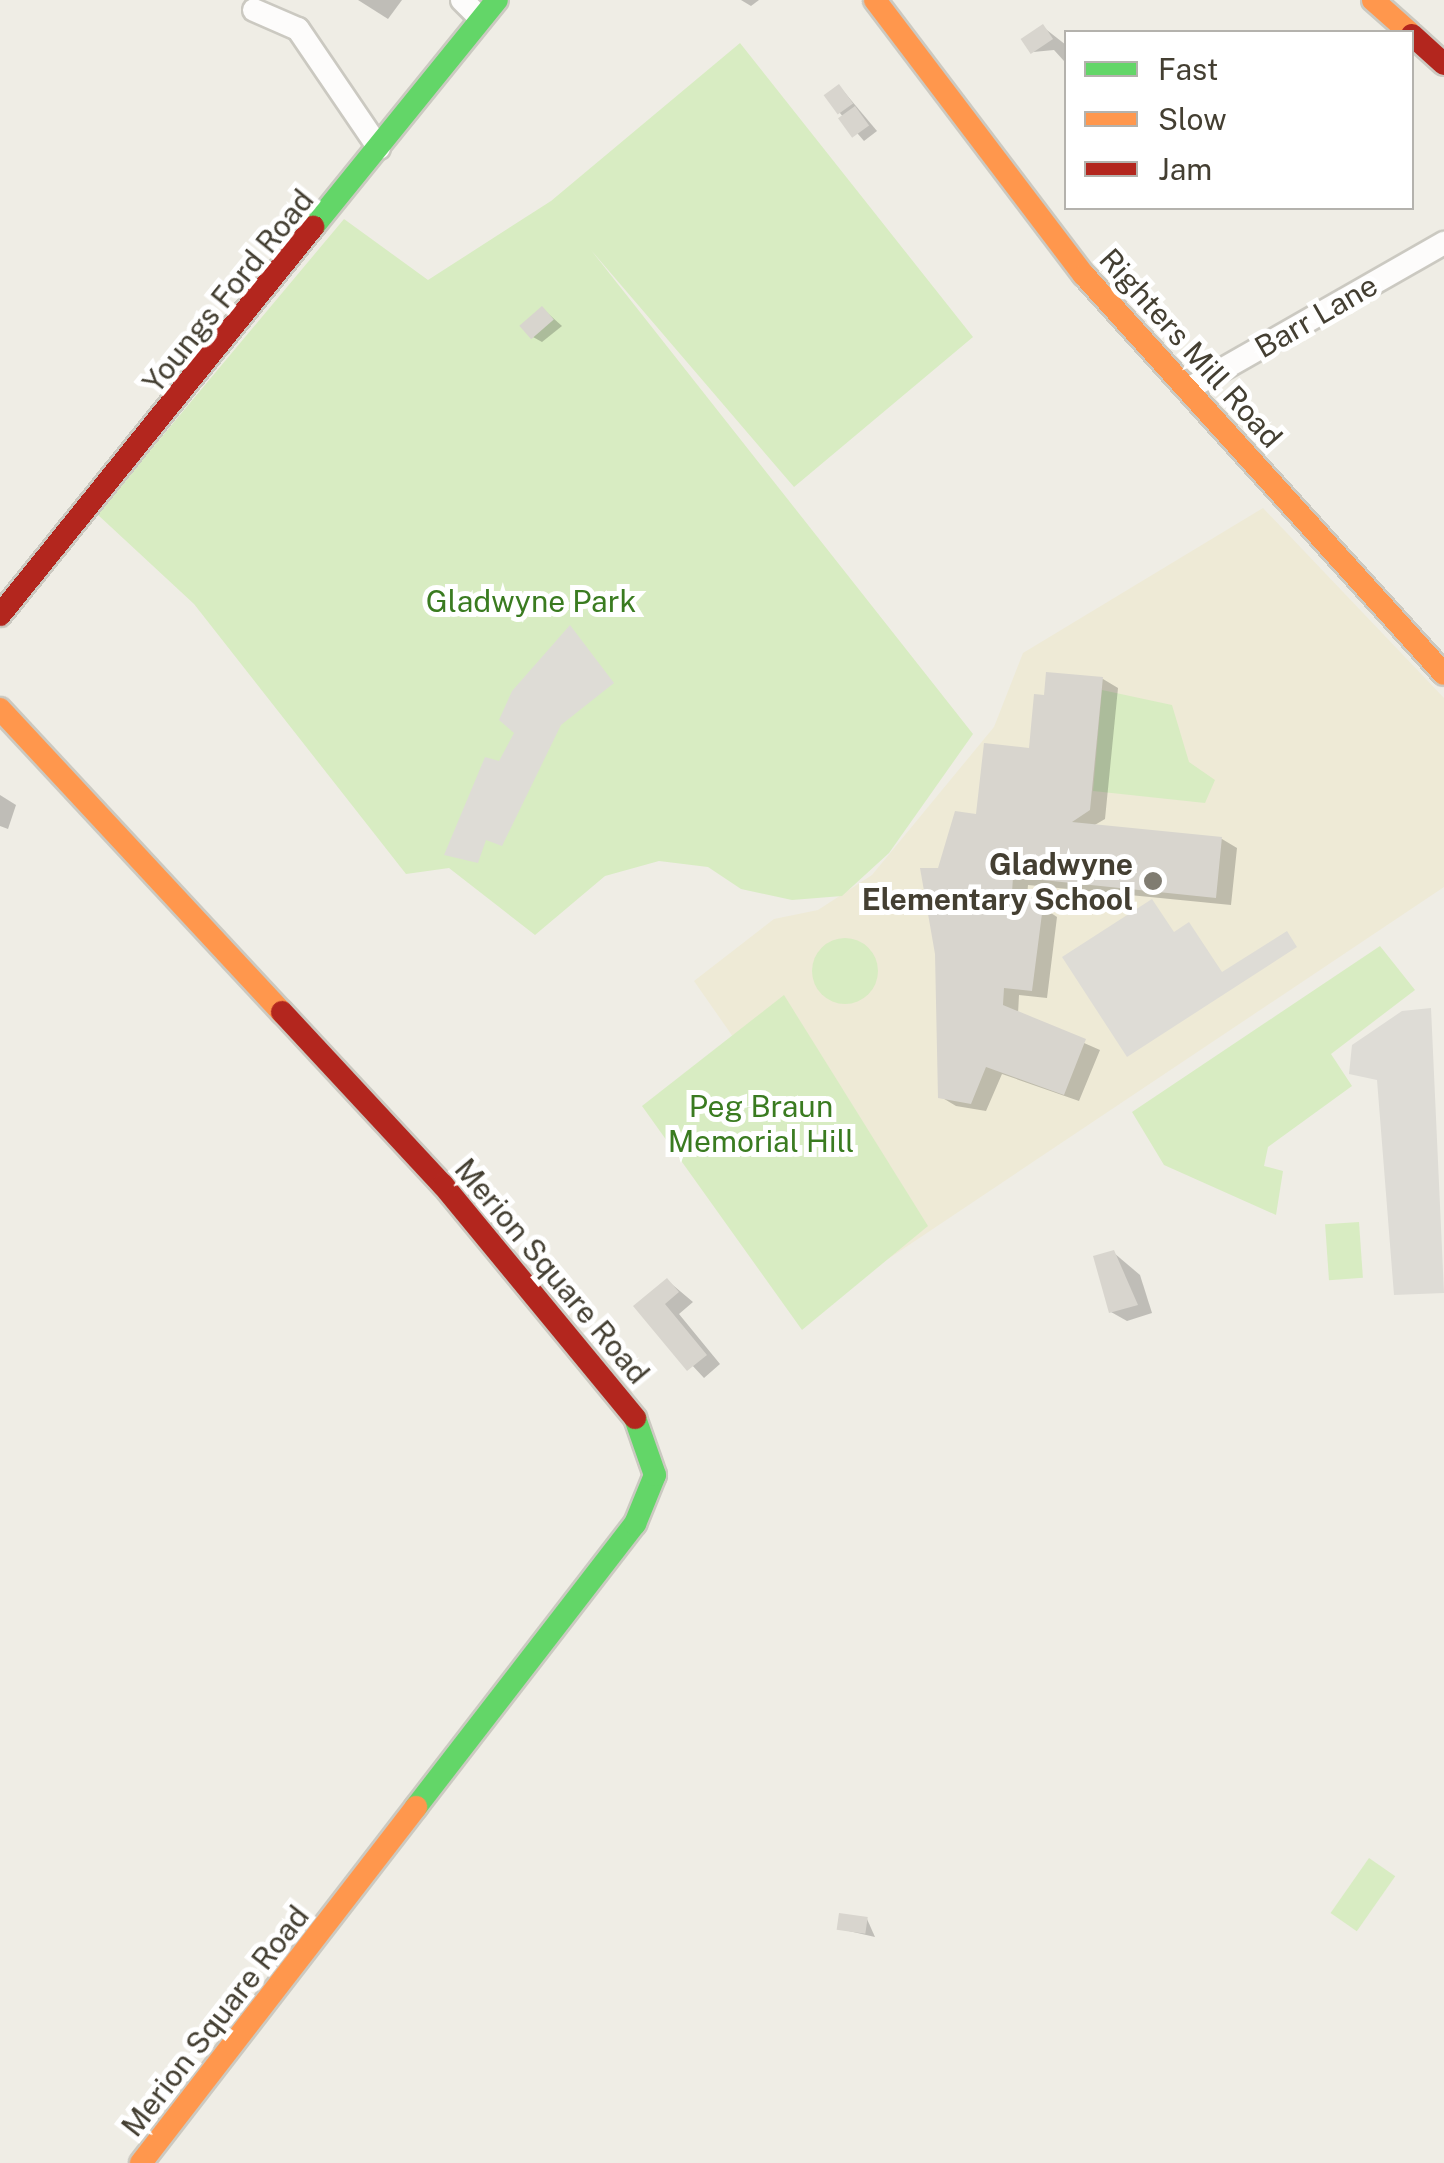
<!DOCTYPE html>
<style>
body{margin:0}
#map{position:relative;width:1444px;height:2163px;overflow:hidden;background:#efede5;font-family:"Public Sans",sans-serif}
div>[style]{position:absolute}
.education>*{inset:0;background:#eeead6}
.green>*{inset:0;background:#d8ecc2;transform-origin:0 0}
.round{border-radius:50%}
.parking>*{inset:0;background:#dedcd6}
.shadow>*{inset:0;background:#0003}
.building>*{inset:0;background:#d8d5ce;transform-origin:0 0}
.roads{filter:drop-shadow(2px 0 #cbc9c1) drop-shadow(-2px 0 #cbc9c1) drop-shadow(0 2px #cbc9c1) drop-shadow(0 -2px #cbc9c1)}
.street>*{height:22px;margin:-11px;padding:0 11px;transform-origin:11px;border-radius:11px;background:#fdfcfb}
.fast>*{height:22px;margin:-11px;padding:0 11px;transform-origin:11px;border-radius:11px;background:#63d668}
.slow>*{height:22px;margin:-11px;padding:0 11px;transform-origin:11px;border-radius:11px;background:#ff974d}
.jam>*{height:22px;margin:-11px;padding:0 11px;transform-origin:11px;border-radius:11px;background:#b3261e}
.dots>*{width:28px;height:28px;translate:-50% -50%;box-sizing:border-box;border:5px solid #fff;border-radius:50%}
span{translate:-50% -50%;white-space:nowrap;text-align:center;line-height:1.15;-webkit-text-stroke:10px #fff;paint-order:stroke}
.street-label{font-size:30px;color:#443f32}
.park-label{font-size:30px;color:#3a7b20}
.poi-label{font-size:30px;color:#443f32;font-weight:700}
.right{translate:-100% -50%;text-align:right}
.legend{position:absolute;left:1064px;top:30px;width:350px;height:180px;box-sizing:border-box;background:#fff;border:2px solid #b4b2ad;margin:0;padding:12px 18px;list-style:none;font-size:30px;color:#443f32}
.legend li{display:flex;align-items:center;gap:20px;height:50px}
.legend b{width:50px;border:2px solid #b4b2ad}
</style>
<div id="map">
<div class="education">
<div style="clip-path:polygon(1263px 508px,1444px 698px,1444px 887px,888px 1259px,694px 981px,774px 919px,818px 910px,872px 875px,994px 727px,1023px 653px)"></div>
</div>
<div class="green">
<div style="clip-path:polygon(740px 43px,973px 337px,794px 487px,591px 250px,973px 734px,889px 853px,842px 896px,792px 900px,741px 889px,708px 867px,659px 861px,605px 876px,535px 935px,449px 868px,406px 874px,194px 604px,97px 514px,344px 219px,428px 280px,551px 201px)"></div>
<div style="clip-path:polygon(1102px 690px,1172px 705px,1189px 762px,1215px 780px,1205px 803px,1093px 791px)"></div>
<div class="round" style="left:812px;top:938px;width:66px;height:66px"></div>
<div style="clip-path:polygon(1380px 946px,1415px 990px,1331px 1054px,1352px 1086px,1268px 1147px,1264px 1166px,1283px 1171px,1276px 1215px,1164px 1165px,1132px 1112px)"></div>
<div style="clip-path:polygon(784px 995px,928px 1226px,802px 1330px,642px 1106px)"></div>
<div style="left:1359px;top:1222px;width:56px;height:34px;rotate:86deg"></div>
<div style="left:1369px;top:1858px;width:32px;height:67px;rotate:35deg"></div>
</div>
<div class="parking">
<div style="clip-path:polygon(570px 625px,614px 683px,561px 725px,502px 846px,486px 840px,478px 863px,444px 855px,485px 757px,499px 761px,514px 733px,499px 720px,512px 691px)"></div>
<div style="clip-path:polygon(1152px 899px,1174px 932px,1189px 922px,1222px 972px,1287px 931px,1297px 947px,1127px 1057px,1062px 957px)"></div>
<div style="clip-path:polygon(1431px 1008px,1444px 1293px,1394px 1295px,1377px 1080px,1349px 1074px,1352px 1045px,1402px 1011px)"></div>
</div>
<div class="shadow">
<div style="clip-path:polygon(358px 0,402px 0,388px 19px)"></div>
<div style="clip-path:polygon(741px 0,759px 0,751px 6px)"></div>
<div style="clip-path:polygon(1043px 27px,1066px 45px,1064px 61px,1054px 50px,1033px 52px)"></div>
<div style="clip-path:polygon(840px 87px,877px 131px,864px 141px,839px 112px)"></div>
<div style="clip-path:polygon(543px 309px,562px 326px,542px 342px,533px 337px)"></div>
<div style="clip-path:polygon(1103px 679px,1118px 688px,1105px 819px,1093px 826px,1222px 839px,1237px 848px,1231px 905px,1028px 885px,1027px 897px,1057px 917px,1047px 998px,1019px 995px,1018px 1014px,1100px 1050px,1079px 1101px,1002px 1074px,986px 1111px,956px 1106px,941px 1097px,940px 870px,1032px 751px,1046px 698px)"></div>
<div style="clip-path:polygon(0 795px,16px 805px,8px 829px,0 826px)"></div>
<div style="clip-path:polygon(1114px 1253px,1140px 1275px,1152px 1313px,1127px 1321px,1111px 1312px)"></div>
<div style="clip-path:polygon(668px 1281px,693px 1302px,679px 1314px,720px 1364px,704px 1378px,637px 1306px)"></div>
<div style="clip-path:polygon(867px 1919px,875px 1937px,840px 1929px)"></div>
</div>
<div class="building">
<div style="left:1043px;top:24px;width:18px;height:27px;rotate:56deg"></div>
<div style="left:839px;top:84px;width:24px;height:19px;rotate:54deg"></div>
<div style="left:855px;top:106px;width:24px;height:21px;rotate:54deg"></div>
<div style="left:542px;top:306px;width:18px;height:30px;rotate:49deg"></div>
<div style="clip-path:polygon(1046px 672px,1103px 677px,1090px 810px,1072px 822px,1222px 837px,1216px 898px,1013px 877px,1012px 893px,1034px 895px,1043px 906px,1032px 991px,1004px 988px,1003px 1005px,1086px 1039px,1064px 1095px,986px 1067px,971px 1104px,938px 1098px,935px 954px,920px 868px,938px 868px,955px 811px,976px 814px,984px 743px,1029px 748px,1034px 694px,1044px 695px)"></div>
<div style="clip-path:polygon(1114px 1250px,1138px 1305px,1109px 1313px,1093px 1256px)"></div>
<div style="clip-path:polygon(667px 1278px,679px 1292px,665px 1304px,707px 1355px,687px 1371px,633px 1306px)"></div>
<div style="left:839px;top:1913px;width:29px;height:17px;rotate:8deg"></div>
</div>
<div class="roads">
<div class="street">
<div style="left:462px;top:0;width:27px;rotate:45deg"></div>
<div style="left:254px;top:10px;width:48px;rotate:23.4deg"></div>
<div style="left:298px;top:29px;width:144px;rotate:55.8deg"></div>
<div style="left:1188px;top:389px;width:295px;rotate:-29.7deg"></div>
</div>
<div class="fast">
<div style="left:313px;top:227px;width:292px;rotate:-51deg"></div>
<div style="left:416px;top:1807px;width:358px;rotate:-52.3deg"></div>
<div style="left:635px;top:1524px;width:53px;rotate:-67.8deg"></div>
<div style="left:655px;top:1475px;width:60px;rotate:-109.3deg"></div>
</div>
<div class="slow">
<div style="left:875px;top:0;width:345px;rotate:52.8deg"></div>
<div style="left:1084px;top:275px;width:537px;rotate:47.94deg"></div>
<div style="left:1373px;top:0;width:48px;rotate:41.6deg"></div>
<div style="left:0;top:709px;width:414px;rotate:47.1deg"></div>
<div style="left:141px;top:2163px;width:450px;rotate:-52.3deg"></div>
</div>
<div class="jam">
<div style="left:1412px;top:35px;width:43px;rotate:42.2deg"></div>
<div style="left:0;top:615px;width:499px;rotate:-51.1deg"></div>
<div style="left:282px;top:1012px;width:236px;rotate:47.1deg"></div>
<div style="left:443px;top:1185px;width:302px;rotate:50.5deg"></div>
</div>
</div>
<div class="dots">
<div style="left:1153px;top:881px;background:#807c71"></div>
</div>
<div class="street-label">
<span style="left:228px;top:291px;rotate:-51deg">Youngs Ford Road</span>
<span style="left:1316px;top:316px;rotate:-30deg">Barr Lane</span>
<span style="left:1191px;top:348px;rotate:48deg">Righters Mill Road</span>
<span style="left:552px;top:1271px;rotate:50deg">Merion Square Road</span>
<span style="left:215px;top:2021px;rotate:-52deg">Merion Square Road</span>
</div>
<div class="park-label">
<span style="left:531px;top:601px">Gladwyne Park</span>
<span style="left:761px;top:1123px">Peg Braun<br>Memorial Hill</span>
</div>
<div class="poi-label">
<span class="right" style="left:1133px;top:881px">Gladwyne<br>Elementary School</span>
</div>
<ul class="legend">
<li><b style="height:12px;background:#63d668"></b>Fast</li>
<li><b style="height:12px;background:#ff974d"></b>Slow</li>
<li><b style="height:12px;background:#b3261e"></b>Jam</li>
</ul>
</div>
